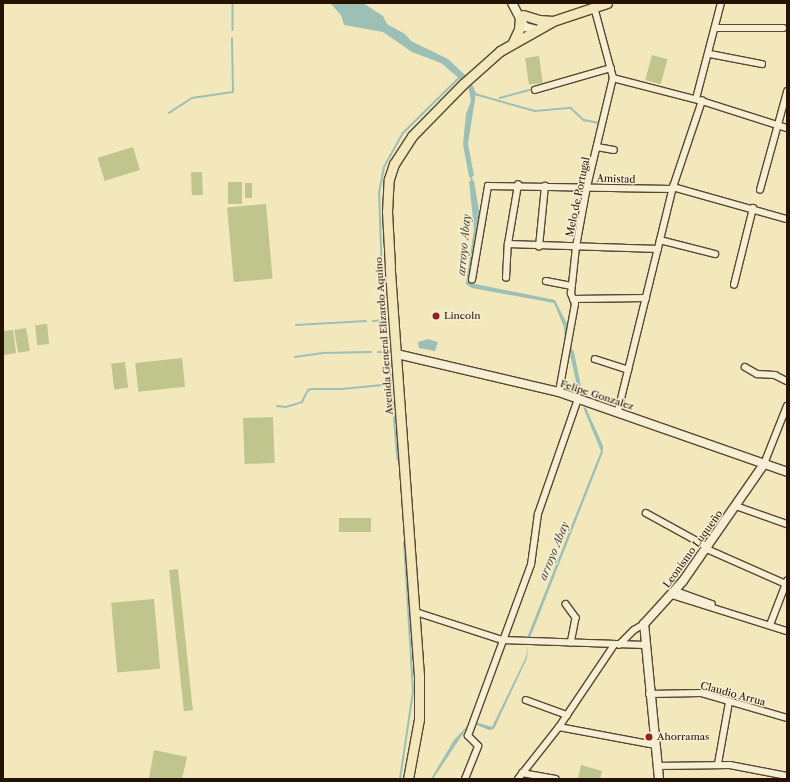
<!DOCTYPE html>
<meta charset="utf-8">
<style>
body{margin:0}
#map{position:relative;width:790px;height:782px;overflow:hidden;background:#f3e7bc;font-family:"Libre Caslon Text",serif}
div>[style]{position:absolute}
.green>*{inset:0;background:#c0c48d;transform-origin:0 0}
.water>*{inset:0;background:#9cbfb6}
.stream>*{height:1.5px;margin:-0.75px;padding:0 0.75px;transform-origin:0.75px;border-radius:0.75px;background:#9cbfb6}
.roads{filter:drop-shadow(1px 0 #584731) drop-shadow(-1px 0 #584731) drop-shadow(0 1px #584731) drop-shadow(0 -1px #584731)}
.street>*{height:5.5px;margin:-2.75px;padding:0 2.75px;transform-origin:2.75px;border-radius:2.75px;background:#f7efd3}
.secondary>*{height:8px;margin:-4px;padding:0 4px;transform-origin:4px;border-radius:4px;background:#f7efd3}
.primary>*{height:9px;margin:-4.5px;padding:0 4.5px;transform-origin:4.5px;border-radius:4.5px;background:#f3e7bc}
.dots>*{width:11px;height:11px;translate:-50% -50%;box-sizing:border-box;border:2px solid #f7efd3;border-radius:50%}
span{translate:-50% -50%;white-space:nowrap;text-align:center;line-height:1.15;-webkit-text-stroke:3px #f7efd3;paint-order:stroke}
.street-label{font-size:10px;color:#251203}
.poi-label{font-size:10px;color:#251203}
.left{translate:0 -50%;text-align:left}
.water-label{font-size:11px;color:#4f4f42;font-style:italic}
.frame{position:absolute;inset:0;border:4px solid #251203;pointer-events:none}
</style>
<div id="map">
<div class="green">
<div style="left:652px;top:55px;width:16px;height:26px;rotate:15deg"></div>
<div style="left:539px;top:56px;width:27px;height:14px;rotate:82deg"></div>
<div style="left:133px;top:147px;width:24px;height:37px;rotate:73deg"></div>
<div style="left:202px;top:172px;width:23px;height:11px;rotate:88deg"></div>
<div style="left:228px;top:182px;width:14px;height:22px"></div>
<div style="left:245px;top:183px;width:7px;height:15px"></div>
<div style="left:266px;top:204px;width:75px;height:39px;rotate:85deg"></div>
<div style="left:47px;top:324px;width:20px;height:12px;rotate:84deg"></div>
<div style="left:26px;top:328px;width:23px;height:12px;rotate:80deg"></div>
<div style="clip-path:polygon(13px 330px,16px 353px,4px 355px,3px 331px)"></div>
<div style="left:182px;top:358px;width:29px;height:47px;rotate:84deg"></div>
<div style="left:125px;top:362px;width:26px;height:14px;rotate:83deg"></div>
<div style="left:273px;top:417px;width:46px;height:30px;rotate:88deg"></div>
<div style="left:371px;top:518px;width:14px;height:32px;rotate:90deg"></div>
<div style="left:178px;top:569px;width:142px;height:9px;rotate:84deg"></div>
<div style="left:154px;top:599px;width:70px;height:43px;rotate:85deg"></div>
<div style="clip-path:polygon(154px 750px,187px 757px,182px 779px,149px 779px)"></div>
<div style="clip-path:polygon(581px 765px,602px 771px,600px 779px,578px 779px)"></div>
</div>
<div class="water">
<div style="clip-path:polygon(330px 3px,363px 3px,383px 16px,387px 24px,405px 34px,411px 41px,448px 59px,466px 76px,461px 80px,441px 63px,412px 52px,383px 32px,344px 25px,341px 15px)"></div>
<div style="clip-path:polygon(471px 82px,476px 93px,468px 144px,474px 176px,469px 177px,463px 144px,466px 114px,471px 101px,468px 85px)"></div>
<div style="clip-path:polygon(469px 181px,474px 181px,480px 217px,468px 279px,470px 283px,555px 300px,567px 324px,565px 345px,564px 327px,554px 303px,472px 288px,466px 284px,474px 229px)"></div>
<div style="clip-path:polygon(428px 339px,438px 342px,435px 351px,419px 348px,418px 342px)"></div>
<div style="clip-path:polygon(571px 347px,574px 352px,583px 397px,580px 397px,577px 386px,570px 354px)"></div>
<div style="clip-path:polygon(583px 407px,586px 408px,603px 446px,603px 452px,530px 638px,527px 638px,601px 451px)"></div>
<div style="clip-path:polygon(528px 645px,527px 658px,494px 729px,489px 730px,474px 724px,475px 722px,492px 727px,526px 657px)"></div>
<div style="clip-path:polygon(470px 723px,433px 779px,431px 779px,454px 740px)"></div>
</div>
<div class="stream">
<div style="left:233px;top:3px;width:27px;rotate:90deg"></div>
<div style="left:475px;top:94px;width:62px;rotate:15.8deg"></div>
<div style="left:535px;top:111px;width:36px;rotate:-5deg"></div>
<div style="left:571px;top:108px;width:18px;rotate:43deg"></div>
<div style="left:584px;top:120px;width:16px;rotate:11deg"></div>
<div style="left:500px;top:98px;width:34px;rotate:-15deg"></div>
<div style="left:169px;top:113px;width:27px;rotate:-33deg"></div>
<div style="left:192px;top:98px;width:41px;rotate:-8.3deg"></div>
<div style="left:233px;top:92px;width:53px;rotate:-91.1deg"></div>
<div style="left:471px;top:175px;width:8px;rotate:76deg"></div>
<div style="left:382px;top:277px;width:84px;rotate:-92deg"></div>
<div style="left:379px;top:193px;width:26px;rotate:-79deg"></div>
<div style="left:384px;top:167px;width:38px;rotate:-61deg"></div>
<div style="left:402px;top:134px;width:81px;rotate:-44.5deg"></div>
<div style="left:384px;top:294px;width:166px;rotate:85.2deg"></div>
<div style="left:373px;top:321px;width:13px;rotate:-4deg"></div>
<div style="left:296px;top:325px;width:70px;rotate:-3.3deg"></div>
<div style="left:378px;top:352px;width:12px"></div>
<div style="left:295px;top:357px;width:28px;rotate:-8deg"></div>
<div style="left:323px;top:353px;width:48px;rotate:-1.2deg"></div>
<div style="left:277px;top:406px;width:9px;rotate:6deg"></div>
<div style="left:286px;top:407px;width:17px;rotate:-17deg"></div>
<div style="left:302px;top:402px;width:13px;rotate:-63deg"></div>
<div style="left:308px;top:390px;width:4px;rotate:-14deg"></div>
<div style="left:312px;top:389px;width:30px"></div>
<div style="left:342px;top:389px;width:50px;rotate:-5.7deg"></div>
<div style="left:400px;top:779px;width:88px;rotate:-81.5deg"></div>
<div style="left:413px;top:692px;width:150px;rotate:-93.4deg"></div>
</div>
<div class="roads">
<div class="street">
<div style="left:716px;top:28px;width:67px"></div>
<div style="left:710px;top:54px;width:53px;rotate:10.9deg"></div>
<div style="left:613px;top:78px;width:92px;rotate:14.5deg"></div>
<div style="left:702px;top:101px;width:89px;rotate:17.6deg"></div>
<div style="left:535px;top:90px;width:79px;rotate:-16.1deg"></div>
<div style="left:696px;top:99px;width:99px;rotate:-75.4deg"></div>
<div style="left:597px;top:147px;width:17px;rotate:10deg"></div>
<div style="left:673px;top:187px;width:118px;rotate:15.7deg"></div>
<div style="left:760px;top:190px;width:102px;rotate:-74.6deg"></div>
<div style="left:660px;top:240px;width:57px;rotate:14.3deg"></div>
<div style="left:508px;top:244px;width:150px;rotate:1.9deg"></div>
<div style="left:539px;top:247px;width:61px;rotate:-84.4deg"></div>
<div style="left:506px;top:278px;width:34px;rotate:-87deg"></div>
<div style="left:508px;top:244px;width:60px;rotate:-80.4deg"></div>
<div style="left:472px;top:280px;width:95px;rotate:-80.3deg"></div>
<div style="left:488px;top:186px;width:184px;rotate:0.9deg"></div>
<div style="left:546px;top:281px;width:26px;rotate:11deg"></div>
<div style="left:734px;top:285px;width:79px;rotate:-76.1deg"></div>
<div style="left:573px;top:299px;width:73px;rotate:-0.8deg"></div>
<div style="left:595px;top:359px;width:35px;rotate:18deg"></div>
<div style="left:745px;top:367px;width:14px;rotate:30deg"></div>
<div style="left:757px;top:374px;width:18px;rotate:3deg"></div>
<div style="left:775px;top:375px;width:13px;rotate:27deg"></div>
<div style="left:559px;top:392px;width:89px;rotate:-79.7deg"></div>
<div style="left:575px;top:304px;width:11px;rotate:-112deg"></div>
<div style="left:571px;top:294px;width:47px;rotate:-83.9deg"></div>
<div style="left:576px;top:247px;width:61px;rotate:-79.6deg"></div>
<div style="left:587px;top:187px;width:112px;rotate:-76.6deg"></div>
<div style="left:613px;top:78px;width:73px;rotate:-105deg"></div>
<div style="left:618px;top:411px;width:231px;rotate:-76.2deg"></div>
<div style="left:673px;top:187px;width:91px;rotate:-71.4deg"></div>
<div style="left:764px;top:464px;width:62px;rotate:-68.4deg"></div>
<div style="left:736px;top:506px;width:54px;rotate:19.4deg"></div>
<div style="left:646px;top:513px;width:71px;rotate:28.7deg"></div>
<div style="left:707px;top:549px;width:86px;rotate:23.9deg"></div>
<div style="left:676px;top:591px;width:38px;rotate:20deg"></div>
<div style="left:672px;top:595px;width:121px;rotate:17.4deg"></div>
<div style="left:566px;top:604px;width:17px;rotate:54deg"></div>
<div style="left:576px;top:618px;width:25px;rotate:101deg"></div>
<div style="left:416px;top:612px;width:90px;rotate:18deg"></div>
<div style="left:502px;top:640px;width:143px;rotate:2deg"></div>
<div style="left:770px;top:625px;width:47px;rotate:-68.9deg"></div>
<div style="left:619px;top:645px;width:21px;rotate:-45deg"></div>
<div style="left:634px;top:630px;width:12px;rotate:-31deg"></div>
<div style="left:649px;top:694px;width:52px;rotate:-1.1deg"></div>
<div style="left:701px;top:693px;width:90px;rotate:16.2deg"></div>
<div style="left:526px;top:700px;width:44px;rotate:20.1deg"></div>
<div style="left:559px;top:727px;width:98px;rotate:10.6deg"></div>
<div style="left:718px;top:764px;width:63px;rotate:-79.9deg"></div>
<div style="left:657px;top:766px;width:73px;rotate:-0.8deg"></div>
<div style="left:730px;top:765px;width:58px;rotate:10.9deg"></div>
<div style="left:522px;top:773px;width:34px;rotate:10deg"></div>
<div style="left:465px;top:779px;width:35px;rotate:-68deg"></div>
<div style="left:478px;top:746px;width:14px;rotate:-135deg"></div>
<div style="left:468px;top:736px;width:182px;rotate:-69.8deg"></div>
<div style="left:531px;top:565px;width:51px;rotate:-82.2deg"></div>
<div style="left:538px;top:514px;width:122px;rotate:-70.8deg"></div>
<div style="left:518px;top:779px;width:66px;rotate:-51.7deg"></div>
<div style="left:559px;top:727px;width:99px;rotate:-56.1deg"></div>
</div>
<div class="secondary">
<div style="left:512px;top:3px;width:27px;rotate:62deg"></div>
<div style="left:525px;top:27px;width:12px;rotate:14deg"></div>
<div style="left:397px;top:354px;width:166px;rotate:13.2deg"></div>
<div style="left:559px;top:392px;width:242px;rotate:19.3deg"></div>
<div style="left:659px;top:779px;width:156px;rotate:-95.5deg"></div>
<div style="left:644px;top:624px;width:58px;rotate:-47.8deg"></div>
<div style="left:683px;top:581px;width:142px;rotate:-55.3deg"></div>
</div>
<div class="primary">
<div style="left:523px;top:15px;width:17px;rotate:17deg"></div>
<div style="left:539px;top:20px;width:14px;rotate:4deg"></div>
<div style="left:513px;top:42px;width:14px;rotate:-65deg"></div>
<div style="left:519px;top:29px;width:11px;rotate:-85deg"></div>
<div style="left:408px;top:779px;width:61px;rotate:-79.6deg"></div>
<div style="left:419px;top:719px;width:43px;rotate:-90deg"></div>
<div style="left:419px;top:676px;width:410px;rotate:-94.1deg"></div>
<div style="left:390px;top:267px;width:55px;rotate:-93.1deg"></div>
<div style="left:387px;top:212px;width:33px;rotate:-87deg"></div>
<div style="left:389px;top:179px;width:16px;rotate:-72deg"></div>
<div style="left:394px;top:164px;width:33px;rotate:-57deg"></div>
<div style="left:412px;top:136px;width:73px;rotate:-45.6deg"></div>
<div style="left:463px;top:84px;width:50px;rotate:-41.7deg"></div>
<div style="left:500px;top:51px;width:61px;rotate:-29.5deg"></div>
<div style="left:553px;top:21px;width:57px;rotate:-18.4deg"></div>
</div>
</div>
<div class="dots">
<div style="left:436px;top:316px;background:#8f2418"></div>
<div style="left:649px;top:737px;background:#8f2418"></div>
</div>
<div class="street-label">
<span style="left:616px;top:179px;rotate:2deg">Amistad</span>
<span style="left:578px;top:197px;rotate:-78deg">Melo de Portugal</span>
<span style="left:384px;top:336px;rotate:-94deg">Avenida General Elizardo Aquino</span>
<span style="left:597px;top:395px;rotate:18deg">Felipe Gonzalez</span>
<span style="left:693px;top:549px;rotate:-54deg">Leonismo Luqueño</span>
<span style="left:733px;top:694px;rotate:15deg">Claudio Arrua</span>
</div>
<div class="poi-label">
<span class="left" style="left:444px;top:316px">Lincoln</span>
<span class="left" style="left:657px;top:737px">Ahorramas</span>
</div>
<div class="water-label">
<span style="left:464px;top:245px;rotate:-85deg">arroyo Abay</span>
<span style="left:554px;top:551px;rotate:-68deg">arroyo Abay</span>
</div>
<div class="frame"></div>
</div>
